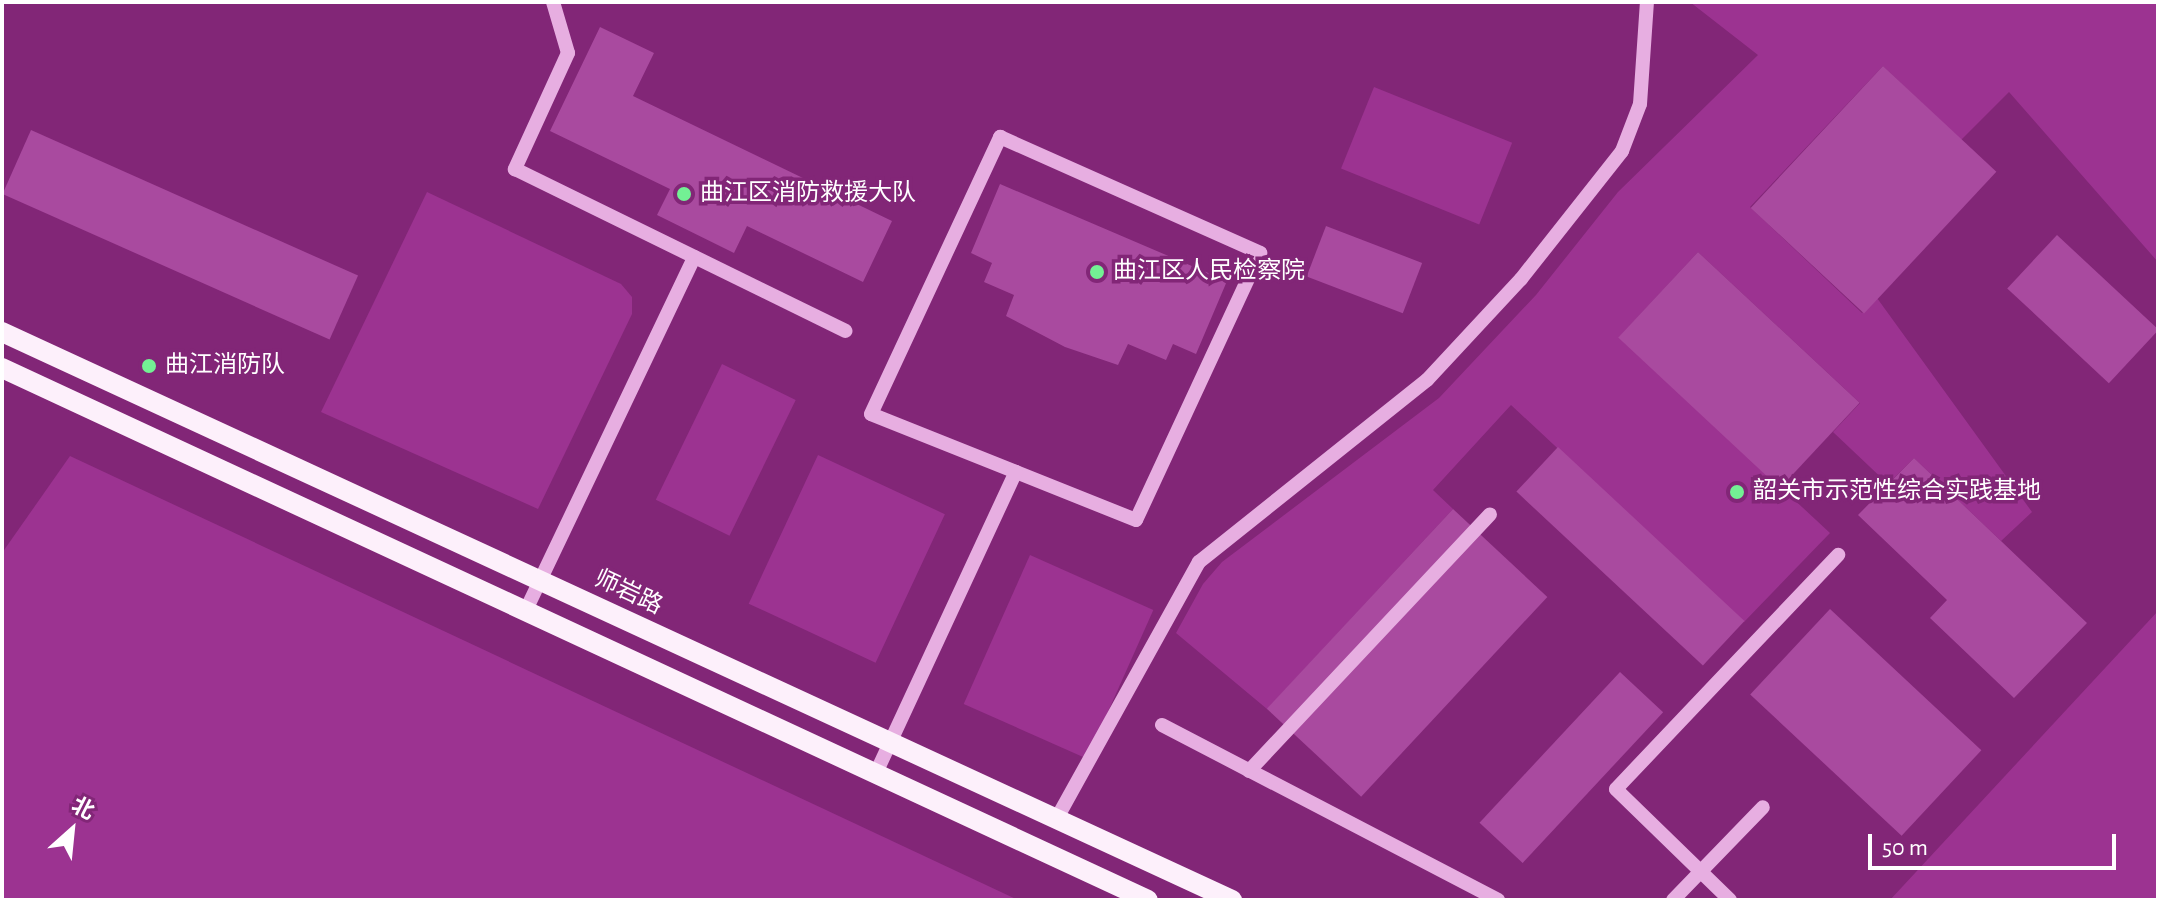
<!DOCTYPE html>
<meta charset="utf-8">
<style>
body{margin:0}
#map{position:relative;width:2160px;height:902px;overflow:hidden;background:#822677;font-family:"Alegreya Sans","Noto Sans SC",sans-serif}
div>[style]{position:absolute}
.green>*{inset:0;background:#9c3391;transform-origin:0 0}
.building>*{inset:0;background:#a94a9f;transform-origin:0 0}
.minor>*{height:14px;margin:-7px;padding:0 7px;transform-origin:7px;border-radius:7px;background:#e7aee1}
.major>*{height:20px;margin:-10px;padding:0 10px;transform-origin:10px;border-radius:10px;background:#fdf0fb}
.dots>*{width:22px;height:22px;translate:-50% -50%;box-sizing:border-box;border:4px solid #822677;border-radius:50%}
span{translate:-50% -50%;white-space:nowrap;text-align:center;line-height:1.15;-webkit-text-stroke:7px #822677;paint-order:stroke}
.poi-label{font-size:24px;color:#fff}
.left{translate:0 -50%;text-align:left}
.street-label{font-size:24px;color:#fff}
.frame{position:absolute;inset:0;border:4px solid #fff;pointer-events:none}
.north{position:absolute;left:32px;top:790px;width:80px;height:80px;-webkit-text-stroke:6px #822677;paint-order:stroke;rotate:27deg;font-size:22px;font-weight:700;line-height:32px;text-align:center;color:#fff}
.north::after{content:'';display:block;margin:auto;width:28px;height:36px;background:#fff;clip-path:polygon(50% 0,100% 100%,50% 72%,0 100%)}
.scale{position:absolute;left:1868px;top:834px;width:248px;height:36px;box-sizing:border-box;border:4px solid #fff;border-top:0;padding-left:10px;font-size:24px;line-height:28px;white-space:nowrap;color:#fff;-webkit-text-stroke:6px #822677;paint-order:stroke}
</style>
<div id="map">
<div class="green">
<div style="clip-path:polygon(1690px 2px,2158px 2px,2158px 262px,2009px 92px,1961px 140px,1883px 66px,1750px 207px,1862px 313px,1877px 298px,2032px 512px,2001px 541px,1914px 458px,1888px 484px,1833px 432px,1860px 403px,1698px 252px,1619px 337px,1830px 533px,1744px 622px,1511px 405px,1433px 490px,1453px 509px,1267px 709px,1176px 633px,1203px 584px,1222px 562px,1439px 398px,1536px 295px,1618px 192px,1758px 55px)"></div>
<div style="left:1374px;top:87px;width:149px;height:88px;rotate:22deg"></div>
<div style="clip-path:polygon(427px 192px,621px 284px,632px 297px,632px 314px,538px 509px,321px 412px)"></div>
<div style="left:722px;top:364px;width:82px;height:151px;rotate:26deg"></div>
<div style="left:818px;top:455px;width:140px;height:164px;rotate:25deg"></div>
<div style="clip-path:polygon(70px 456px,1018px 900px,2px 900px,2px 553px)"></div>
<div style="left:1030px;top:555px;width:135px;height:163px;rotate:24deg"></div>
<div style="clip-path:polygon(2158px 611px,2158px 900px,1890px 900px)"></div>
</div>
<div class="building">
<div style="clip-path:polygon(600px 27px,654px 53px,633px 96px,892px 221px,863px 282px,747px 226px,734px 253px,657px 215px,670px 189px,550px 131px)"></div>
<div style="left:1883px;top:66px;width:155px;height:194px;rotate:43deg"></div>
<div style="left:31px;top:130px;width:358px;height:70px;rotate:24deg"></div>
<div style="clip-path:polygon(1000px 184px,1227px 281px,1196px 354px,1173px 344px,1166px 360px,1128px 344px,1118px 365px,1065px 347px,1006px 316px,1014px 295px,984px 282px,992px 263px,971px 253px)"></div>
<div style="left:1326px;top:226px;width:103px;height:54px;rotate:21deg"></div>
<div style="left:2057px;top:235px;width:139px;height:73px;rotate:43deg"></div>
<div style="left:1698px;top:252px;width:221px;height:117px;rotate:43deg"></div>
<div style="left:1558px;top:447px;width:255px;height:61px;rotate:43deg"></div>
<div style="clip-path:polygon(1914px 458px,2087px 623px,2014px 698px,1930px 618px,1947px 600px,1858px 515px)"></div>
<div style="left:1453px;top:509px;width:129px;height:273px;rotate:43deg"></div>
<div style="left:1830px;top:609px;width:207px;height:117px;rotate:43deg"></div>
<div style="left:1620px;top:672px;width:59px;height:206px;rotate:43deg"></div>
</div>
<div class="minor">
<div style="left:553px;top:2px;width:53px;rotate:73.6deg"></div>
<div style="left:568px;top:53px;width:128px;rotate:114.6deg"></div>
<div style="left:515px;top:169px;width:368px;rotate:26.1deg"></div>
<div style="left:1000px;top:137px;width:285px;rotate:24deg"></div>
<div style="left:1260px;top:253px;width:294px;rotate:114.9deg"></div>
<div style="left:1136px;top:520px;width:285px;rotate:-158.2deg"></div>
<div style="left:871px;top:414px;width:306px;rotate:-65deg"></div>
<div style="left:526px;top:610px;width:391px;rotate:-64.5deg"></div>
<div style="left:1162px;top:725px;width:379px;rotate:27.5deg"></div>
<div style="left:1249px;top:771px;width:352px;rotate:-46.8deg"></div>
<div style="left:876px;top:773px;width:332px;rotate:-65.1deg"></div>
<div style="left:1057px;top:818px;width:293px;rotate:-61deg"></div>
<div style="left:1199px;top:562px;width:292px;rotate:-38.6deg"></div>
<div style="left:1427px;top:380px;width:138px;rotate:-47.1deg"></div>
<div style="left:1521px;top:279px;width:163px;rotate:-51.7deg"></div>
<div style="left:1622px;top:151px;width:50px;rotate:-69deg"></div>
<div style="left:1640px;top:104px;width:102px;rotate:-86.1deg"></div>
<div style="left:1673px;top:900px;width:129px;rotate:-45.9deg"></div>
<div style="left:1730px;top:900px;width:159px;rotate:-135.8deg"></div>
<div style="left:1616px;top:789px;width:323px;rotate:-46.5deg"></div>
</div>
<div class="major">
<div style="left:2px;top:332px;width:1355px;rotate:24.79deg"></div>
<div style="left:2px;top:368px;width:1263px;rotate:24.9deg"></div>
</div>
<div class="dots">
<div style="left:684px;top:194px;background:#73f094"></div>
<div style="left:1097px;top:272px;background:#73f094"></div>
<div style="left:149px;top:366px;background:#73f094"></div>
<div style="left:1737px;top:492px;background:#73f094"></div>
</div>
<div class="poi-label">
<span class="left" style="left:700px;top:194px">曲江区消防救援大队</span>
<span class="left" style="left:1113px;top:272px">曲江区人民检察院</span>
<span class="left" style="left:165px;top:366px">曲江消防队</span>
<span class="left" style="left:1753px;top:492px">韶关市示范性综合实践基地</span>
</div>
<div class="street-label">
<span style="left:628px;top:593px;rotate:25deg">师岩路</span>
</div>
<div class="frame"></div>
<div class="north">北</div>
<div class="scale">50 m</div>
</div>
